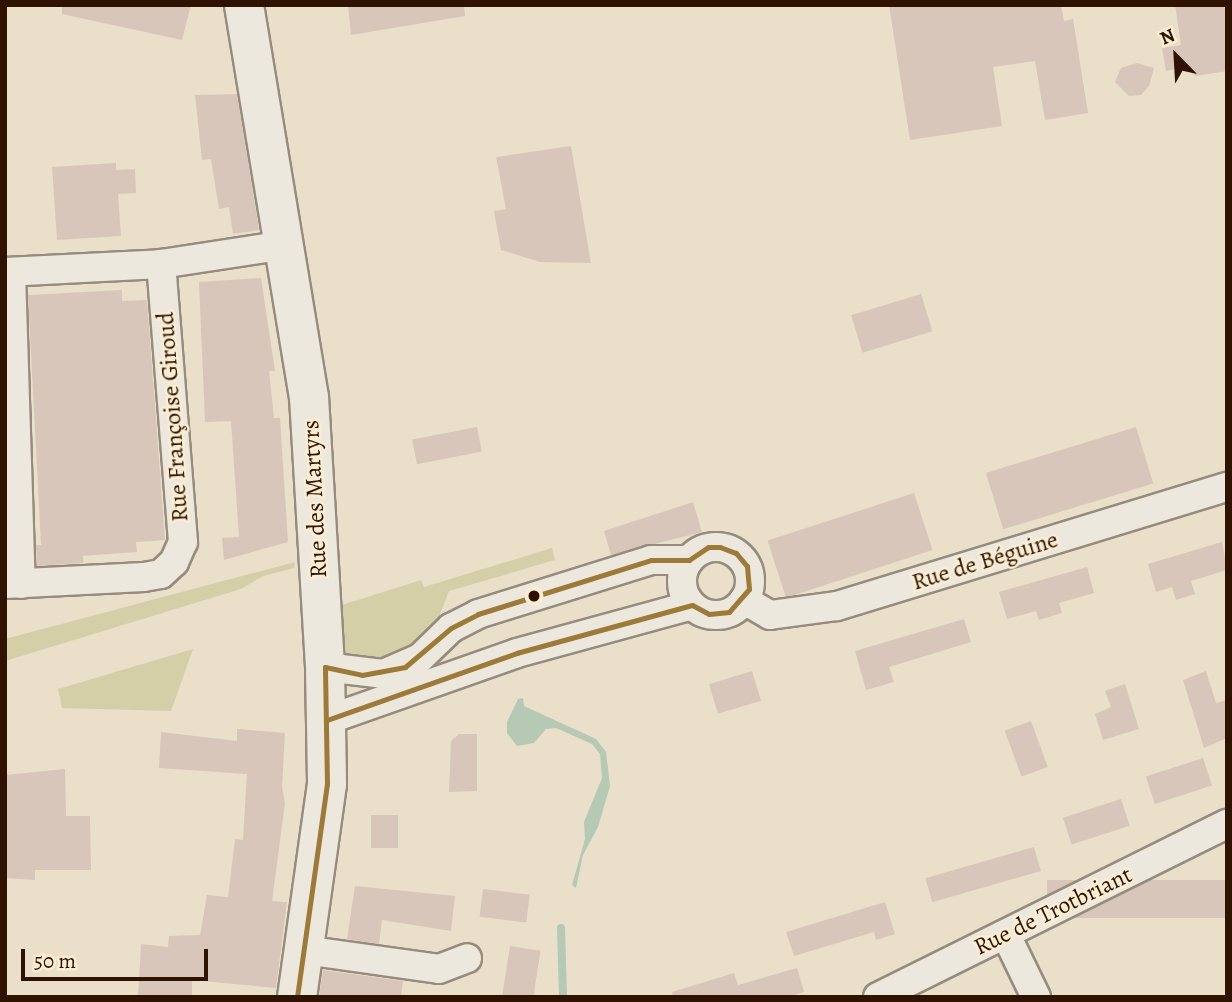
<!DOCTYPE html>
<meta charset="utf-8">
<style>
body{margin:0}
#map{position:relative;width:1232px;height:1002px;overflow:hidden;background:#eadfc9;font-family:Alegreya,serif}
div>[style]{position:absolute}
.green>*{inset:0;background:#d5cfa7}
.water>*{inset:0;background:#b5c9b4}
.stream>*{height:8px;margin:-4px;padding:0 4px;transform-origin:4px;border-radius:4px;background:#b5c9b4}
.building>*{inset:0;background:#d9c6ba;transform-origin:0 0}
.roads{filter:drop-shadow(2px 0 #968c7d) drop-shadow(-2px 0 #968c7d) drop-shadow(0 2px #968c7d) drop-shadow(0 -2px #968c7d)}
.street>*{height:28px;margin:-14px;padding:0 14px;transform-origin:14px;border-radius:14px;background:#ede8dd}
.street>.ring{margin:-14px;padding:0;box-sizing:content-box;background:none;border:28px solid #ede8dd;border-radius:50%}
.secondary>*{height:38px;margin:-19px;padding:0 19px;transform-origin:19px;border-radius:19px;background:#ede8dd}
.bus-1>*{height:5px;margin:-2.5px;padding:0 2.5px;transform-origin:2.5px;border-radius:2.5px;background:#9e7a38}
.dots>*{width:19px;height:19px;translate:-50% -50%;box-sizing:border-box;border:4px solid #faedd3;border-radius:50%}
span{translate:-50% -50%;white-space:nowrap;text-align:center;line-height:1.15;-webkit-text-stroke:5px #faedd3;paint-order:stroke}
.street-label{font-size:24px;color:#2f1300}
.frame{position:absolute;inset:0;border:7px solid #2f1300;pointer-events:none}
.north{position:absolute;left:1141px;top:21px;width:70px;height:70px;-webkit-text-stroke:5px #faedd3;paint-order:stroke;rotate:336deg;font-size:19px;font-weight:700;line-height:28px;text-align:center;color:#2f1300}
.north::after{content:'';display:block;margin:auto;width:24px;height:32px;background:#2f1300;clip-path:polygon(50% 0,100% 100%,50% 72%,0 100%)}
.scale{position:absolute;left:21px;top:949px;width:187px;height:32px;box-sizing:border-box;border:4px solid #2f1300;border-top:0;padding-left:9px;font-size:21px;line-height:24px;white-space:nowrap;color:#2f1300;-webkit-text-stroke:5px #faedd3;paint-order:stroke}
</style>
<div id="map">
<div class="green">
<div style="clip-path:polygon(552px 548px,555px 560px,449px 591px,436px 625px,402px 651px,374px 662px,350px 658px,342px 648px,339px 606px,421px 580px,424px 587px)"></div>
<div style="clip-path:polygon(295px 562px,294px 568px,263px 576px,241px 589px,5px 661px,5px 639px)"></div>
<div style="clip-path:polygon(193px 649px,171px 711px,62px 708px,58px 689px)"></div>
</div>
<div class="water">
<div style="clip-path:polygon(523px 698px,524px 706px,596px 739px,606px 752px,610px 786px,598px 827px,583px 855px,576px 888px,572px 885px,585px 839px,584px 822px,602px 778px,600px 754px,592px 744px,556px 728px,546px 729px,534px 743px,517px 746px,507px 733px,507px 722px,518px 699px)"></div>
</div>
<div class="stream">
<div style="left:561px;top:928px;width:66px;rotate:88.3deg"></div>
</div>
<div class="building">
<div style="clip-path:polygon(62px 5px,191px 5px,182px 40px,62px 14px)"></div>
<div style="clip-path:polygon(348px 5px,464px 5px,465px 16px,351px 35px)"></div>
<div style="clip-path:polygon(889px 5px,1061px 5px,1064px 21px,1073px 19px,1088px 113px,1045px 120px,1035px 61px,993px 67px,1002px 126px,910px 140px)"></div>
<div style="clip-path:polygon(1175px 5px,1227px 5px,1227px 71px,1196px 76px,1185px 67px,1166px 71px,1162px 48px,1181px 45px)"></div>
<div style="clip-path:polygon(1137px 63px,1154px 68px,1149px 86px,1141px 95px,1129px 96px,1115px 82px,1121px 68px)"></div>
<div style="clip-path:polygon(237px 94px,259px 230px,233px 234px,229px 207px,219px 209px,211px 159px,202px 160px,195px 95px)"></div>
<div style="clip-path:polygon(571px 146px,591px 263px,540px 262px,501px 250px,494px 211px,506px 209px,496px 157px)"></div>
<div style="clip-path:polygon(116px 163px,116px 170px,135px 169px,136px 193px,118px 194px,121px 236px,57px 240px,52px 167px)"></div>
<div style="clip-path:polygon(261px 278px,275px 371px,269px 371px,274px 418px,280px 418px,288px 542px,224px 560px,222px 538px,239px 537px,231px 421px,205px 422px,199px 282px)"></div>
<div style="clip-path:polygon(122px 290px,122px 301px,147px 300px,165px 540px,136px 542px,137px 552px,83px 556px,83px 563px,37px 566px,36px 545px,41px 545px,28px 295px)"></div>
<div style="left:921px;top:294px;width:39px;height:73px;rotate:73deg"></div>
<div style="left:477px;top:427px;width:25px;height:66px;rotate:79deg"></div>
<div style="left:1136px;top:427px;width:59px;height:157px;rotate:73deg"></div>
<div style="left:914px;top:493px;width:60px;height:154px;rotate:72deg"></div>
<div style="clip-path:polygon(693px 502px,702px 532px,611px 555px,604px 531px)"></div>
<div style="clip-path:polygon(1222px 542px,1227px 570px,1191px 581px,1195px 594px,1176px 600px,1172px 587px,1156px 592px,1148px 564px)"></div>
<div style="clip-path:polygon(1087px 567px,1094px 593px,1059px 603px,1062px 613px,1039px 620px,1036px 611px,1007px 619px,999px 592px)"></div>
<div style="clip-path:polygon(964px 619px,971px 642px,889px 667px,894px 682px,866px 690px,855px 651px)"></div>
<div style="left:752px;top:671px;width:31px;height:45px;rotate:73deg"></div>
<div style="clip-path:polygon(1206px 671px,1216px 703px,1227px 700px,1227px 738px,1204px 748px,1183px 680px)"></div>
<div style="clip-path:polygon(1125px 684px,1139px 729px,1103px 740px,1095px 714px,1111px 707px,1105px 691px)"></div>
<div style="left:1031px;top:721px;width:49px;height:28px;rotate:70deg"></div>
<div style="clip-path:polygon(237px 729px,285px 733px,282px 787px,285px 803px,272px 901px,287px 902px,276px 988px,192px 980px,192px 997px,138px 997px,141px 944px,168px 947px,169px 936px,200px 935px,207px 895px,228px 897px,235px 839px,243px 840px,247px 774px,159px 768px,161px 732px,237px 741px)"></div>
<div style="clip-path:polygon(459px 734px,477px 734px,477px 791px,449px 792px,451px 741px)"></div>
<div style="left:1203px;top:758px;width:29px;height:60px;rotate:72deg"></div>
<div style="clip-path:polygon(65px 769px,66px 816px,90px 816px,91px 870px,35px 870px,35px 880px,5px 878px,5px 775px)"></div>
<div style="left:1121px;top:799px;width:28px;height:61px;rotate:72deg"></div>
<div style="left:371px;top:815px;width:27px;height:33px"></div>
<div style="left:1034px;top:847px;width:25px;height:113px;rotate:74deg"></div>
<div style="left:1227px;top:880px;width:38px;height:180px;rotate:90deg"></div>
<div style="clip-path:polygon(355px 886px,455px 896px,451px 931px,382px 920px,379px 944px,347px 939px)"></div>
<div style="left:483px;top:889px;width:47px;height:28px;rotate:7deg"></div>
<div style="clip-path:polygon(885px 902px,895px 934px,876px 940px,874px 932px,794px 956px,786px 932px)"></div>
<div style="left:510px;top:946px;width:31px;height:52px;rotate:9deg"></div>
<div style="clip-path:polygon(797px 968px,804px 992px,787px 997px,673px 997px,672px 992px,734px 973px,738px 985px)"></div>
<div style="clip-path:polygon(323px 970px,403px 981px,401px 997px,319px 997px)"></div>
</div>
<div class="roads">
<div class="street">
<div style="left:5px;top:272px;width:156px;rotate:-2.9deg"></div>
<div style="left:161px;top:264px;width:125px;rotate:-8.7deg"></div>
<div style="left:11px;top:272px;width:312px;rotate:88.2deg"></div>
<div class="ring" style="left:682px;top:547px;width:40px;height:40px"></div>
<div style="left:5px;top:584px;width:139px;rotate:-2.9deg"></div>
<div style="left:144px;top:577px;width:17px;rotate:-10deg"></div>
<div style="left:161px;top:574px;width:18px;rotate:-43deg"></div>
<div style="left:174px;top:562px;width:22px;rotate:-66deg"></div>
<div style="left:183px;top:542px;width:279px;rotate:-94.5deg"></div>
<div style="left:744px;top:600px;width:30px;rotate:30deg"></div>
<div style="left:770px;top:615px;width:68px;rotate:-7.7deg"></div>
<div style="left:837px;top:606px;width:408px;rotate:-17deg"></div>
<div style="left:325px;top:667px;width:58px;rotate:6.9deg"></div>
<div style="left:383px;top:674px;width:40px;rotate:-23.4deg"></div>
<div style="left:420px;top:658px;width:43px;rotate:-44.1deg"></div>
<div style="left:451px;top:628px;width:30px;rotate:-27deg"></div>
<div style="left:478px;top:614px;width:181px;rotate:-17.3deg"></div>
<div style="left:651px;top:560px;width:38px"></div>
<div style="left:327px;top:720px;width:201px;rotate:-19.4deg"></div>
<div style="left:517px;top:653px;width:181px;rotate:-15.3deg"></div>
<div style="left:1006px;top:935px;width:69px;rotate:64.2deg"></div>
<div style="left:304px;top:950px;width:136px;rotate:8deg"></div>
<div style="left:439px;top:969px;width:30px;rotate:-21deg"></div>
<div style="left:878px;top:997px;width:390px;rotate:-26.4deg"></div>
</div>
<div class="secondary">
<div style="left:244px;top:5px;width:397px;rotate:80.6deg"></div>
<div style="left:309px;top:397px;width:270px;rotate:86.6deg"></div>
<div style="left:325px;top:667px;width:117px;rotate:89deg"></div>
<div style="left:327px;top:784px;width:215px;rotate:98deg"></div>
</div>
</div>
<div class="bus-1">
<div style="left:297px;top:997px;width:215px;rotate:-82deg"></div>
<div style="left:327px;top:784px;width:117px;rotate:-91deg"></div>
<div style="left:325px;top:667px;width:38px;rotate:12deg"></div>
<div style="left:362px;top:675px;width:44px;rotate:-10.5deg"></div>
<div style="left:405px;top:667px;width:60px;rotate:-40.3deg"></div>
<div style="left:451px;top:628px;width:30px;rotate:-27deg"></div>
<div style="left:478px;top:614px;width:181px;rotate:-17.3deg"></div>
<div style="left:651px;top:560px;width:38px"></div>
<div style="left:689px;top:560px;width:23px;rotate:-34deg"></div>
<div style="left:708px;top:547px;width:12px"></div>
<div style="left:720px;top:547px;width:17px;rotate:21deg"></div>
<div style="left:736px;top:553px;width:17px;rotate:50deg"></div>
<div style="left:747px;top:566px;width:23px;rotate:85deg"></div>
<div style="left:749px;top:589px;width:30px;rotate:131deg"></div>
<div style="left:729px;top:612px;width:20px;rotate:174deg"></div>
<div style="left:709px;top:614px;width:19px;rotate:-152deg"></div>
<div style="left:692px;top:605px;width:181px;rotate:164.7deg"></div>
<div style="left:517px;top:653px;width:201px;rotate:160.6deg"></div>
</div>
<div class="dots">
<div style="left:534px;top:596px;background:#2f1300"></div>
</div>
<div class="street-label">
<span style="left:173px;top:417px;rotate:-94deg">Rue Françoise Giroud</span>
<span style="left:315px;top:499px;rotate:-93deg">Rue des Martyrs</span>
<span style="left:985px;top:561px;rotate:-17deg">Rue de Béguine</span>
<span style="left:1053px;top:911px;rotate:-26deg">Rue de Trotbriant</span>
</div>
<div class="frame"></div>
<div class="north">N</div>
<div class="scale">50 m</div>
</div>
